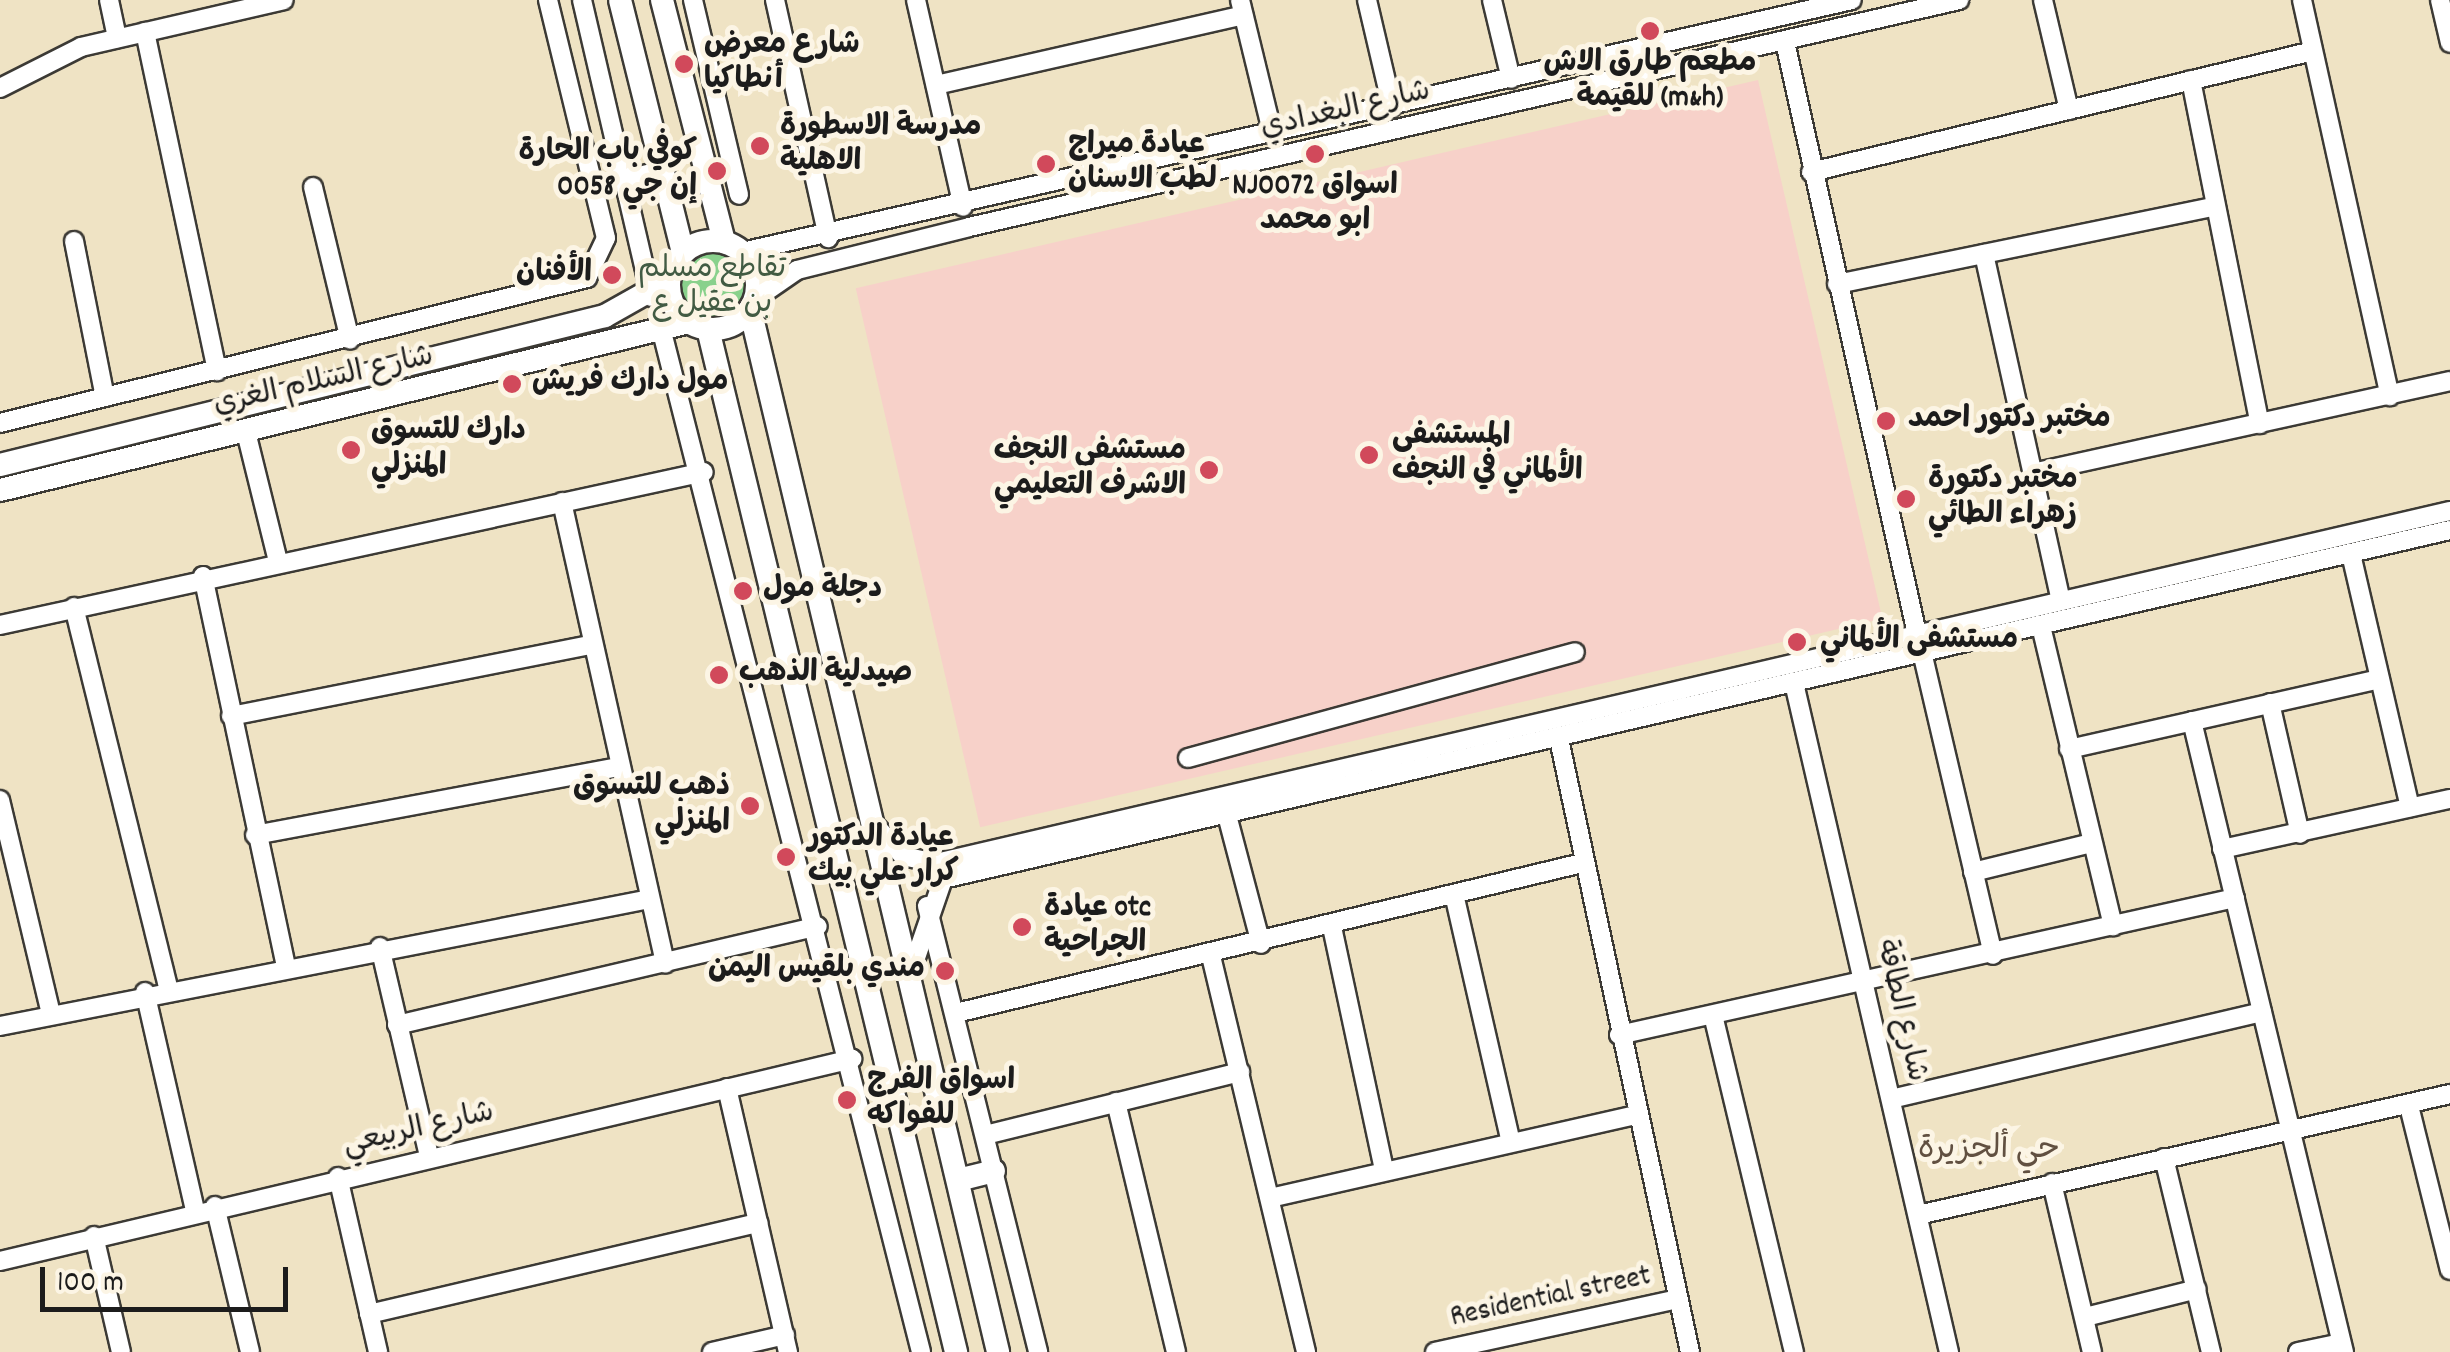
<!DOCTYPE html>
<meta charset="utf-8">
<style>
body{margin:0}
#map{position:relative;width:2450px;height:1352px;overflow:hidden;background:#efe3c4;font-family:Dekko,"Playpen Sans Arabic",sans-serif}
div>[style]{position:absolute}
.built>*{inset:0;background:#f7d1c9;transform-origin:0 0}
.green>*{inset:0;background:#89d18c}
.round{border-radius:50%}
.roads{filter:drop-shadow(2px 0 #3c3a35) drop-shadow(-2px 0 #3c3a35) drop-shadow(0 2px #3c3a35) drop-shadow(0 -2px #3c3a35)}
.minor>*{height:18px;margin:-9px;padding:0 9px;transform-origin:9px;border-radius:9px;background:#fff}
.major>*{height:22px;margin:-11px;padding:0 11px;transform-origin:11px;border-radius:11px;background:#fff}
.major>.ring{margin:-11px;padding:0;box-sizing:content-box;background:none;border:22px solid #fff;border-radius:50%}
.dots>*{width:28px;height:28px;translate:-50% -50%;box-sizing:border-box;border:5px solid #fcf5e5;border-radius:50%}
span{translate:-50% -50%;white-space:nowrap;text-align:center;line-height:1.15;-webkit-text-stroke:10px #fcf5e5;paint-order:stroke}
.poi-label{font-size:30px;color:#1c1c1c;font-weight:700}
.left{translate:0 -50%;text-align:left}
.right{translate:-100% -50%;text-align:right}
.street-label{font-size:30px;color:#1c1c1c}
.park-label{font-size:30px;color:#425b43}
.neighbourhood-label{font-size:32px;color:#615041}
.scale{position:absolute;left:40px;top:1267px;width:248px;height:45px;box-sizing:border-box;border:5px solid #1c1c1c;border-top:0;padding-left:12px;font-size:30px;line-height:35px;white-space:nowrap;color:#1c1c1c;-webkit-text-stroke:8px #fcf5e5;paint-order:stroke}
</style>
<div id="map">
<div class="built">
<div style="left:1758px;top:80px;width:553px;height:926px;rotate:77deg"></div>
</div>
<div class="green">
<div class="round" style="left:672px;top:247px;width:80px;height:80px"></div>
</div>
<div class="roads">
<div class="minor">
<div style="left:109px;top:0;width:39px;rotate:78deg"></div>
<div style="left:582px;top:0;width:305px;rotate:76.9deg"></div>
<div style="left:693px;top:0;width:200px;rotate:76.7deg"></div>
<div style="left:775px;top:0;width:244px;rotate:77.4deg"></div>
<div style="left:916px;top:0;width:212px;rotate:77.2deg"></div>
<div style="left:1240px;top:0;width:139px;rotate:76.3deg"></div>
<div style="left:1367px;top:0;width:110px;rotate:76.8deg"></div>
<div style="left:1492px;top:0;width:81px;rotate:76.5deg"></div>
<div style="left:2043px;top:0;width:113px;rotate:76.7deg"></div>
<div style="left:2302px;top:0;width:406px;rotate:77.5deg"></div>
<div style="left:2440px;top:0;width:44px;rotate:76.9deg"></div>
<div style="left:145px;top:32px;width:347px;rotate:78deg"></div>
<div style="left:1785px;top:42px;width:607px;rotate:77.43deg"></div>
<div style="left:2191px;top:80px;width:351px;rotate:78.7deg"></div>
<div style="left:936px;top:85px;width:315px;rotate:-12.8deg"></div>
<div style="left:0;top:88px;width:91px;rotate:-26.8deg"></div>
<div style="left:81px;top:47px;width:208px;rotate:-13deg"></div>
<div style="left:1811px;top:172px;width:516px;rotate:-13.55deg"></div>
<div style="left:313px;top:187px;width:157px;rotate:76.4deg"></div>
<div style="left:74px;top:241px;width:159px;rotate:78.8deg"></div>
<div style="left:742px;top:252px;width:1138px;rotate:-12.79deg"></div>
<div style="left:1984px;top:254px;width:355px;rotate:77.5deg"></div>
<div style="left:1837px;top:284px;width:384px;rotate:-11.6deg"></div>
<div style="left:755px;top:299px;width:51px;rotate:-34.6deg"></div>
<div style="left:797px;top:270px;width:177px;rotate:-14deg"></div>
<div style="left:969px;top:227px;width:1016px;rotate:-12.91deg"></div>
<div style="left:661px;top:328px;width:1056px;rotate:75.75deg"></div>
<div style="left:0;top:423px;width:605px;rotate:-13.88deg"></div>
<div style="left:587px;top:278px;width:44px;rotate:-64.6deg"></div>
<div style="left:606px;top:238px;width:245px;rotate:-103.7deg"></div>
<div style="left:246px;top:432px;width:133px;rotate:76.1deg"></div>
<div style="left:2032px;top:473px;width:428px;rotate:-12.4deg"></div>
<div style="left:562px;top:502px;width:473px;rotate:77.4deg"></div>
<div style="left:2351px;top:554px;width:260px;rotate:76.9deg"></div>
<div style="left:203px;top:576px;width:399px;rotate:78deg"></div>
<div style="left:74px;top:607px;width:396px;rotate:76.1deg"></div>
<div style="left:0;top:625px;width:720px;rotate:-12.26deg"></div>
<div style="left:2041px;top:626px;width:309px;rotate:76.5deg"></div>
<div style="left:1922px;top:652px;width:311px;rotate:76.8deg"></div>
<div style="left:1794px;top:683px;width:687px;rotate:76.96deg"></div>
<div style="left:2270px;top:703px;width:134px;rotate:77.1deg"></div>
<div style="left:231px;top:716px;width:369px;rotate:-11.2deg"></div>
<div style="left:2192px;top:721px;width:649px;rotate:76.46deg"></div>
<div style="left:1559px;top:739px;width:627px;rotate:77.94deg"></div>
<div style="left:2069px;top:749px;width:318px;rotate:-12.7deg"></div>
<div style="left:1188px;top:758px;width:401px;rotate:-15.3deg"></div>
<div style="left:0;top:800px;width:220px;rotate:76.6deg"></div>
<div style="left:1228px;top:819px;width:129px;rotate:75.2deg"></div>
<div style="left:875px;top:825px;width:42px;rotate:47.9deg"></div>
<div style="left:903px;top:856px;width:34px;rotate:12deg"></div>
<div style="left:936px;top:863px;width:1554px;rotate:-13.09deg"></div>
<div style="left:255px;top:835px;width:371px;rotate:-10.6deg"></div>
<div style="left:2222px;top:849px;width:233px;rotate:-12.4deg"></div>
<div style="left:1973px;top:872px;width:122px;rotate:-13.7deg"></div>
<div style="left:1454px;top:894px;width:255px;rotate:77.1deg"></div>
<div style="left:927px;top:906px;width:460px;rotate:76deg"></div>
<div style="left:1332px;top:927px;width:249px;rotate:77.9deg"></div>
<div style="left:380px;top:947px;width:215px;rotate:76.8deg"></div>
<div style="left:1211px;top:956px;width:407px;rotate:76.5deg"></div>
<div style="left:911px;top:972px;width:98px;rotate:-71deg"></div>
<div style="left:943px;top:879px;width:1547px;rotate:-13.04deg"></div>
<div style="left:145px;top:992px;width:225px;rotate:77.1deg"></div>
<div style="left:956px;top:1013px;width:644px;rotate:-13.47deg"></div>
<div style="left:1713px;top:1015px;width:347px;rotate:76.5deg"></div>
<div style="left:397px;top:1025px;width:432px;rotate:-13.2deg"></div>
<div style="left:0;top:1026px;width:662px;rotate:-11.06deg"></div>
<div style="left:1619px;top:1035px;width:631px;rotate:-12.54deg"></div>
<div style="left:727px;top:1088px;width:271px;rotate:77deg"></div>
<div style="left:1891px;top:1099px;width:381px;rotate:-13.2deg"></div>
<div style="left:1116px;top:1102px;width:257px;rotate:76.5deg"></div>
<div style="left:2409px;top:1106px;width:169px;rotate:76deg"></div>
<div style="left:985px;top:1135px;width:263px;rotate:-13.9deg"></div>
<div style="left:2164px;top:1158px;width:200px;rotate:76.4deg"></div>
<div style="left:338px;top:1177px;width:180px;rotate:77.1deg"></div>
<div style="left:2052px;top:1183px;width:174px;rotate:76.7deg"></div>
<div style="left:1270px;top:1198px;width:375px;rotate:-12.8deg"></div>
<div style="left:215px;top:1206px;width:150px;rotate:76.5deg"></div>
<div style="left:1918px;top:1215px;width:546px;rotate:-12.81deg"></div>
<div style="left:94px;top:1236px;width:119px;rotate:76.9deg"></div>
<div style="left:0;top:1261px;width:876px;rotate:-13.34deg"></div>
<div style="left:369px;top:1314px;width:400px;rotate:-13.2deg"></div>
<div style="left:2085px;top:1317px;width:115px;rotate:-14deg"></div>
<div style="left:712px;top:1352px;width:75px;rotate:-13.1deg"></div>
<div style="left:1435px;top:1352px;width:249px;rotate:-12.3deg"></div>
<div style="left:2298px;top:1352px;width:44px;rotate:-11.8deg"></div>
</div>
<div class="major">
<div style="left:620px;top:0;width:261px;rotate:76deg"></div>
<div style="left:662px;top:0;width:250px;rotate:75.6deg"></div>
<div style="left:624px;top:182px;width:40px;rotate:-14.4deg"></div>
<div class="ring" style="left:669px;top:241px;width:66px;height:66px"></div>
<div style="left:750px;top:309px;width:1072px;rotate:76.62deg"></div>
<div style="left:708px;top:329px;width:1053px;rotate:76.37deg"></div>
<div style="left:0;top:465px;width:623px;rotate:-13.84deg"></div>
<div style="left:605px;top:316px;width:73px;rotate:-29.4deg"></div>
<div style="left:0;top:490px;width:709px;rotate:-13.7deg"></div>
<div style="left:958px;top:1180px;width:37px;rotate:-14deg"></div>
</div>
</div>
<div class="dots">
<div style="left:1650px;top:31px;background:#d1495b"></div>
<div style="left:684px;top:64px;background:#d1495b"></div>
<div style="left:760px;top:146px;background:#d1495b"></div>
<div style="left:1315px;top:154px;background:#d1495b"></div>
<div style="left:1046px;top:164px;background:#d1495b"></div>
<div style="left:717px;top:171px;background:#d1495b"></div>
<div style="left:612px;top:275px;background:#d1495b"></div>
<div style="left:512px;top:384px;background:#d1495b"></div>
<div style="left:1886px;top:421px;background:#d1495b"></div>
<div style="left:351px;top:450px;background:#d1495b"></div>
<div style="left:1369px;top:455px;background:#d1495b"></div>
<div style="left:1209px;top:470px;background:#d1495b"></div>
<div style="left:1906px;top:499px;background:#d1495b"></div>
<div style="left:743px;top:591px;background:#d1495b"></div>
<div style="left:1797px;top:642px;background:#d1495b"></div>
<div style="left:719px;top:675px;background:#d1495b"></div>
<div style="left:750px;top:806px;background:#d1495b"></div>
<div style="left:786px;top:857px;background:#d1495b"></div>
<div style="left:1022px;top:927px;background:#d1495b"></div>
<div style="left:945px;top:971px;background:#d1495b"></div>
<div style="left:847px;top:1100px;background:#d1495b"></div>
</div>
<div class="poi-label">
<span class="left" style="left:704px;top:64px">شارع معرض<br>أنطاكيا</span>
<span style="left:1650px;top:82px">مطعم طارق الاش<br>للقيمة (m&amp;h)</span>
<span class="left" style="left:780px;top:146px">مدرسة الاسطورة<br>الاهلية</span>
<span class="left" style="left:1068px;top:164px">عيادة ميراج<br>لطب الاسنان</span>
<span class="right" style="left:697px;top:171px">كوفي باب الحارة<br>إن جي 0058</span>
<span style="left:1315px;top:205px">NJ0072 اسواق<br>ابو محمد</span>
<span class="right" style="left:592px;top:275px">الأفنان</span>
<span class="left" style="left:532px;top:384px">مول دارك فريش</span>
<span class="left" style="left:1908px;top:421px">مختبر دكتور احمد</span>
<span class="left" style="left:371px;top:450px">دارك للتسوق<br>المنزلي</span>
<span class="left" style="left:1392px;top:455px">المستشفى<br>الألماني في النجف</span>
<span class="right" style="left:1186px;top:470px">مستشفى النجف<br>الاشرف التعليمي</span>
<span class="left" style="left:1928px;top:499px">مختبر دكتورة<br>زهراء الطائي</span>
<span class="left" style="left:763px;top:591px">دجلة مول</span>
<span class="left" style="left:1820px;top:642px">مستشفى الألماني</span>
<span class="left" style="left:739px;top:675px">صيدلية الذهب</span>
<span class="right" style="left:730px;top:806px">ذهب للتسوق<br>المنزلي</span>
<span class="left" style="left:808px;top:857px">عيادة الدكتور<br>كرار علي بيك</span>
<span class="left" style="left:1044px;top:927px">عيادة otc<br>الجراحية</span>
<span class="right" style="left:925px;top:971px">مندي بلقيس اليمن</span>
<span class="left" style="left:867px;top:1100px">اسواق الفرج<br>للفواكه</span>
</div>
<div class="street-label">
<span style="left:1346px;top:112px;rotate:-13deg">شارع البغدادي</span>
<span style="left:324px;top:383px;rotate:-13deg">شارع السلام الغري</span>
<span style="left:1899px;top:1011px;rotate:77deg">شارع الطاقة</span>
<span style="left:419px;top:1131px;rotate:-13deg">شارع الربيعي</span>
<span style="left:1551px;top:1299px;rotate:-12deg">Residential street</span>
</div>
<div class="park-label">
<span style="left:712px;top:288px">تقاطع مسلم<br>بن عقيل ع</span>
</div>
<div class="neighbourhood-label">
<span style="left:1989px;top:1151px">حي ألجزيرة</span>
</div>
<div class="scale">100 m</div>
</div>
